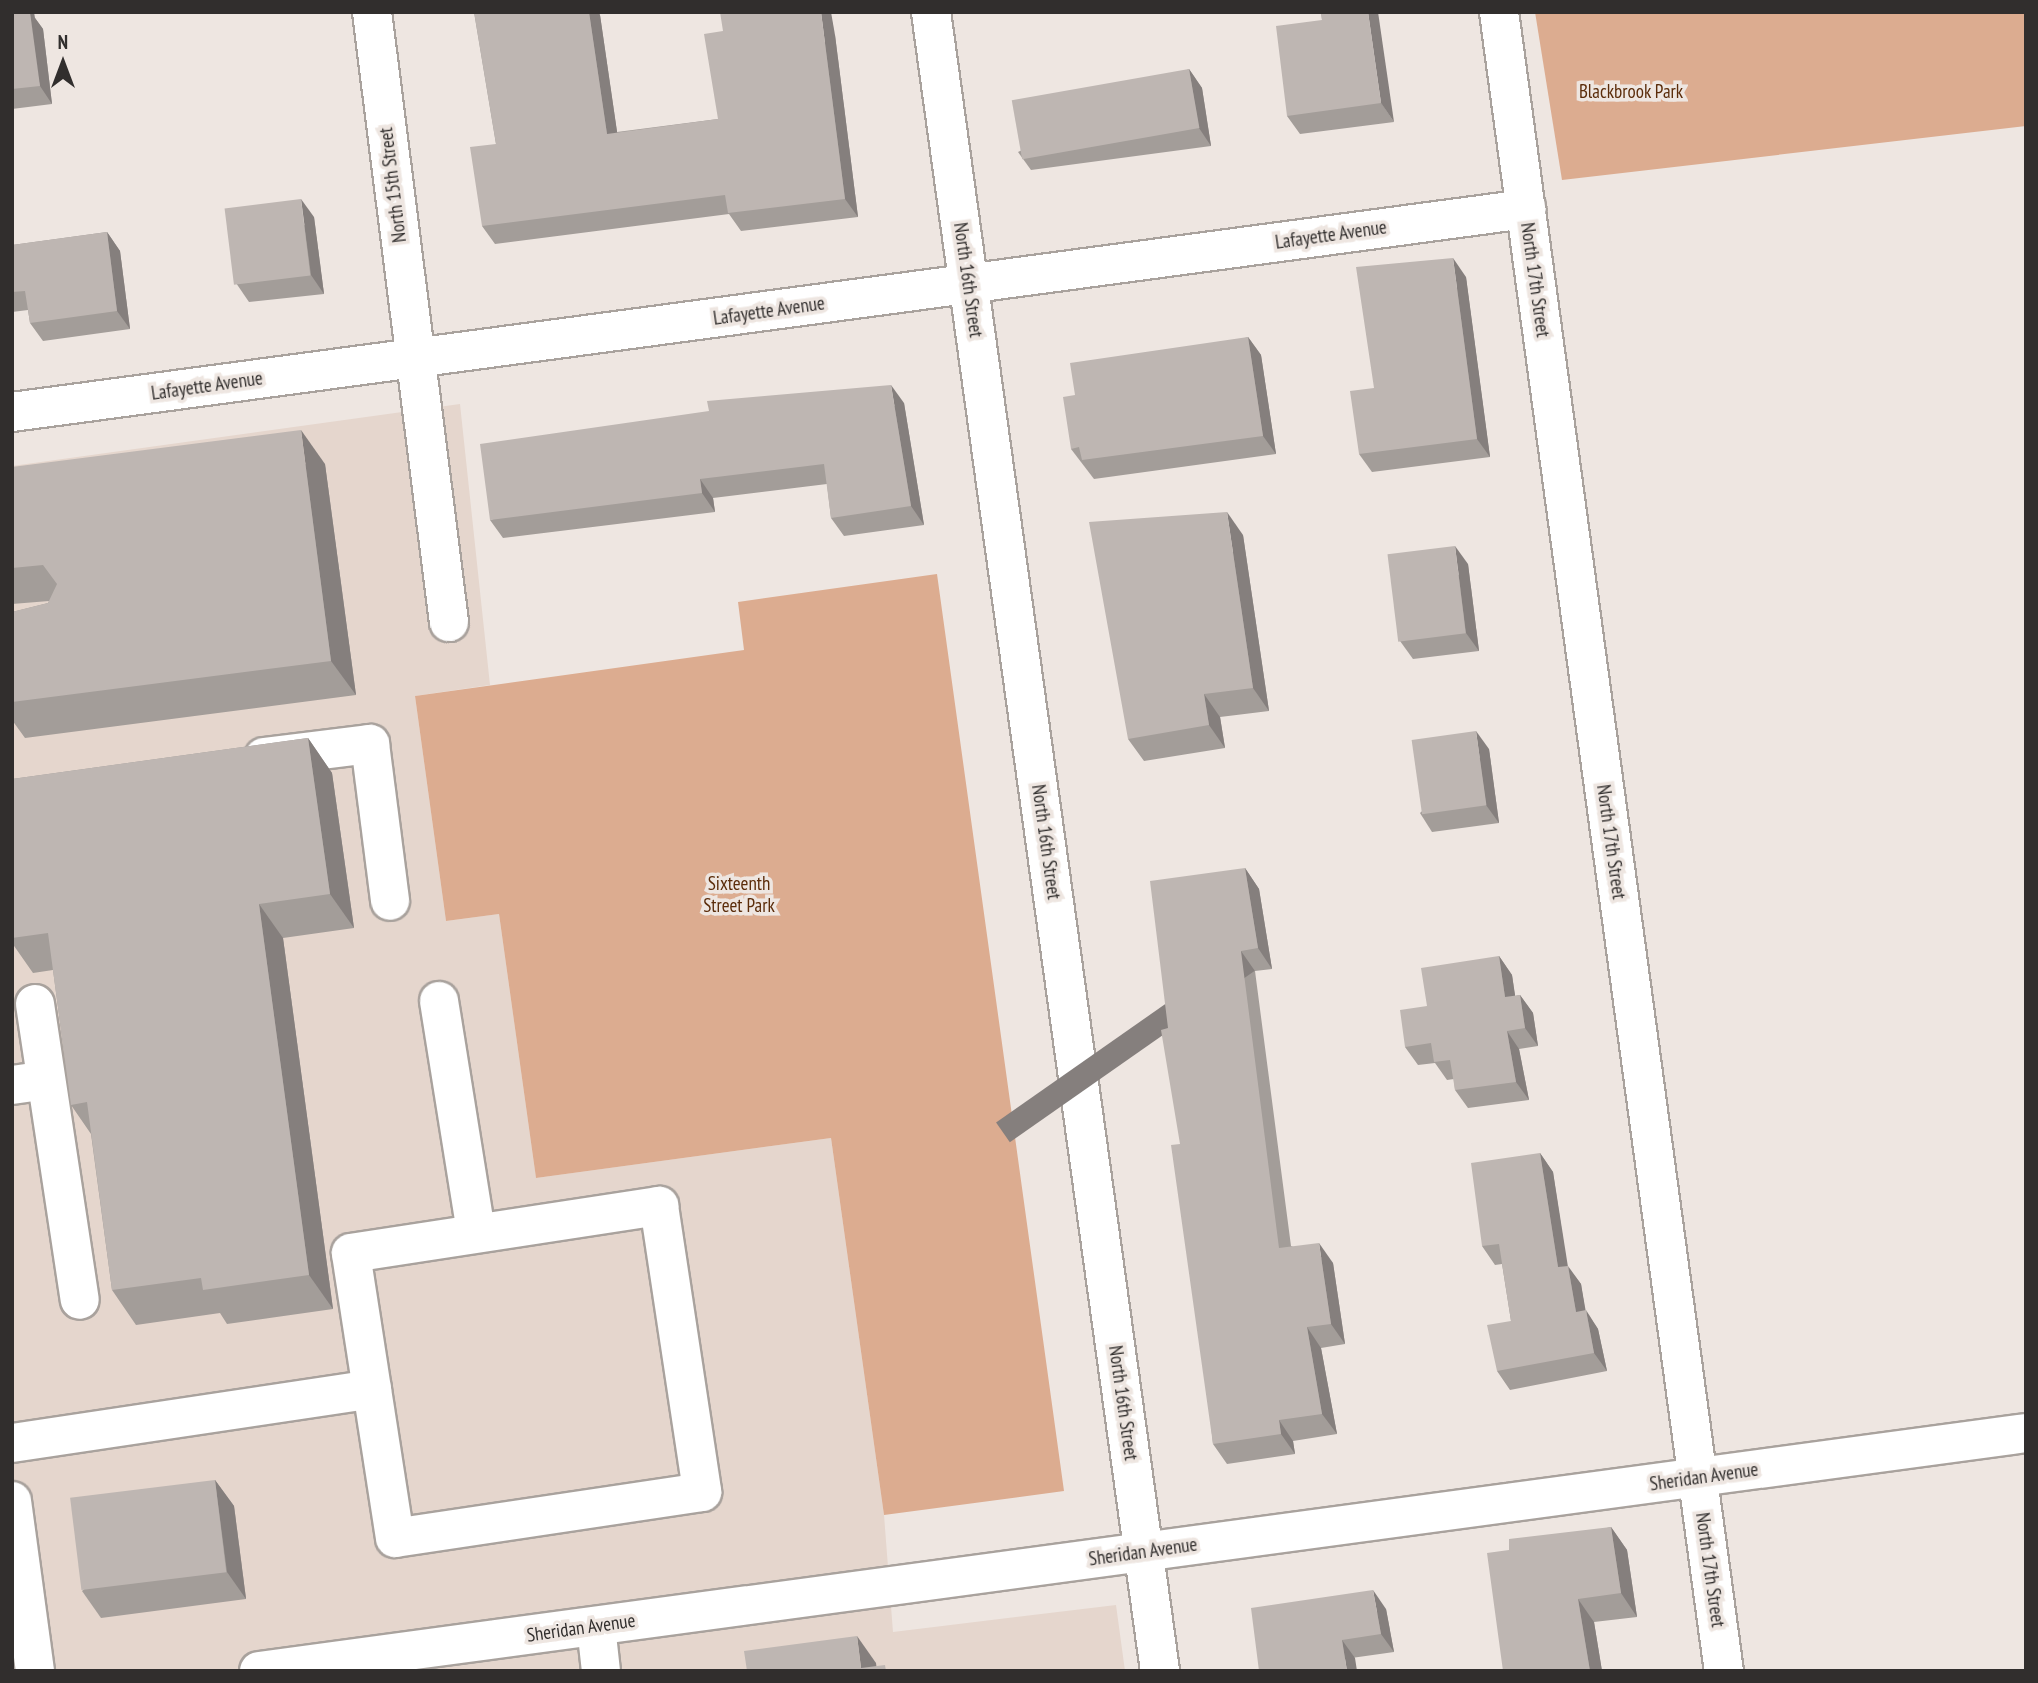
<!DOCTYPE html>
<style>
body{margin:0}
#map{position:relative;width:2038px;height:1683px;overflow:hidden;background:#eee6e1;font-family:"PT Sans Narrow",sans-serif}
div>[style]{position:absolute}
.built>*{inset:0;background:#e5d6cd}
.green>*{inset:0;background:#dcac90}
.roads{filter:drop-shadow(2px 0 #a9a29d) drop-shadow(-2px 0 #a9a29d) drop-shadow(0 2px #a9a29d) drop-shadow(0 -2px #a9a29d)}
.minor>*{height:38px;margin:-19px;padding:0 19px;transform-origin:19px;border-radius:19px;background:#fff}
.wall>*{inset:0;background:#a39d99}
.shaded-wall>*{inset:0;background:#857f7d;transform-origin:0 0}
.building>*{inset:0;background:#beb6b2;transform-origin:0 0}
span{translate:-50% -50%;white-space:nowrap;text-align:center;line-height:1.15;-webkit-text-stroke:7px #eee6e1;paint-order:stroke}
.park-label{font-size:19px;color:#5b2c0a}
.street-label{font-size:19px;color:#312e2d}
.frame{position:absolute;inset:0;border:14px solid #312e2d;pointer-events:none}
.north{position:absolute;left:28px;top:28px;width:70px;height:70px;-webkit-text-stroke:5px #eee6e1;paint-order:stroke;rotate:0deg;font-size:19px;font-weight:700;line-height:28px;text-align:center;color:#312e2d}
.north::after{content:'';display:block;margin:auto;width:24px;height:32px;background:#312e2d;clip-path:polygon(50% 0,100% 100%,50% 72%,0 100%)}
</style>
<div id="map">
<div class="built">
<div style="clip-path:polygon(460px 404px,490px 685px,415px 696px,446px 921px,499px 914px,536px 1178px,831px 1138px,884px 1515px,893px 1632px,1116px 1605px,1125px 1671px,12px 1671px,12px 466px)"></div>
</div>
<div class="green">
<div style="clip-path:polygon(1535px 12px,2026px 12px,2026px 126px,1562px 180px)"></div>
<div style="clip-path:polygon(937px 574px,1064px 1491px,884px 1515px,831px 1138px,536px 1178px,499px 914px,446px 921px,415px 696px,744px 650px,738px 602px)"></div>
</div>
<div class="roads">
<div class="minor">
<div style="left:372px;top:12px;width:615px;rotate:82.81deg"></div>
<div style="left:931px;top:12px;width:1675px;rotate:82.14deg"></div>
<div style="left:1499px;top:12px;width:1674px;rotate:82.28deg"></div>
<div style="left:12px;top:412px;width:1528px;rotate:-7.64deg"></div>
<div style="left:264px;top:757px;width:107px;rotate:-7deg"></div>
<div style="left:370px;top:744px;width:158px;rotate:82.7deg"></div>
<div style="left:439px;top:1001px;width:235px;rotate:80.9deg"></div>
<div style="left:35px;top:1004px;width:299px;rotate:81.4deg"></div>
<div style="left:12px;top:1085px;width:34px;rotate:-8deg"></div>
<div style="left:659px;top:1206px;width:289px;rotate:81.4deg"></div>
<div style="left:702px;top:1492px;width:310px;rotate:171.5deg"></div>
<div style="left:395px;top:1538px;width:288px;rotate:-98.8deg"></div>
<div style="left:351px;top:1253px;width:312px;rotate:-8.7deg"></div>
<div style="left:12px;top:1443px;width:364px;rotate:-8.5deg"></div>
<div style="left:12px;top:1501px;width:172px;rotate:82.3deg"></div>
<div style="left:596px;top:1626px;width:45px;rotate:83.7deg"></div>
<div style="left:259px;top:1671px;width:1783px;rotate:-7.67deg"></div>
</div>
</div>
<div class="wall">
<div style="clip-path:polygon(12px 12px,35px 18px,43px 29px,52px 104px,12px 109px)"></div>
<div style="clip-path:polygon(474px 12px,598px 12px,600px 15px,617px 132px,718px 119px,835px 35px,858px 217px,741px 231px,729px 214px,495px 244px,482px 226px,496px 144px)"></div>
<div style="clip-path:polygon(1321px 12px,1394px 122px,1300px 134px,1287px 116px,1322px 20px)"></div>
<div style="clip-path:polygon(1189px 69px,1202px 88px,1211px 146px,1031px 170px,1018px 152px)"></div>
<div style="clip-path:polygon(314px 217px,324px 294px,249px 302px,236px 283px)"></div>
<div style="clip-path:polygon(107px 232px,120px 251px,130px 329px,43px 341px,30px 323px,28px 310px,12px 312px,12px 245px)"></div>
<div style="clip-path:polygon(1466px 277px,1490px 457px,1372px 472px,1359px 454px,1374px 388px)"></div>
<div style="clip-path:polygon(1248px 337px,1261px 355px,1276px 454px,1094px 479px,1071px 449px,1075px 395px)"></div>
<div style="clip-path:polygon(904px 403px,924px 525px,844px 536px,831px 518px,827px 484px,713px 498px,715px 512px,503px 538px,490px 520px)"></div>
<div style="clip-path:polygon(325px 464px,356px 695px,25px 738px,12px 720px,12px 612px,48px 603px,49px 601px,12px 604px,12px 467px)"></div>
<div style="clip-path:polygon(1243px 535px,1269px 711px,1220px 717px,1225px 748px,1144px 761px,1128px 739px)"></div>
<div style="clip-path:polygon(1468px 564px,1479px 651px,1413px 659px,1400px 641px)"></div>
<div style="clip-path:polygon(308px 738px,332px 773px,354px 928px,283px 938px,333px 1309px,227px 1324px,220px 1313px,136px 1325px,112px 1290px,91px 1134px,71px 1105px,53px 970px,33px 973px,12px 943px,12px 779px)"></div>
<div style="clip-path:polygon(1489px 749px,1499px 823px,1432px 832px,1420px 813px)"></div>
<div style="clip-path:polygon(1245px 868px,1259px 889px,1272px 969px,1255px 971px,1291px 1246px,1333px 1263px,1345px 1344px,1321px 1348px,1337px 1434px,1293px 1441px,1295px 1454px,1227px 1464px,1213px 1444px,1168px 1028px)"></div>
<div style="clip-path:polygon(1499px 956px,1512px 975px,1515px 996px,1520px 995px,1533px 1013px,1538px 1046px,1519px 1049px,1529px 1100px,1468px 1108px,1455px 1090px,1454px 1079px,1447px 1080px,1435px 1063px,1418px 1065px,1405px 1047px,1427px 1006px)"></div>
<div style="clip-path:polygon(1540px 1153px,1553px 1172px,1567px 1266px,1581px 1284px,1585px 1310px,1598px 1329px,1607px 1371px,1510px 1390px,1497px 1371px,1511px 1321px,1502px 1264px,1495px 1265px,1482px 1246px)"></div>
<div style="clip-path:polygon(215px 1480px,234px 1506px,246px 1599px,101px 1618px,82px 1591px)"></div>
<div style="clip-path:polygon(1611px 1527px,1627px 1550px,1637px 1617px,1594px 1622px,1602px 1671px,1503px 1671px,1509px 1550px)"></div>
<div style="clip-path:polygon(1386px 1609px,1394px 1652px,1259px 1671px)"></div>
</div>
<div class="shaded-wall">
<div style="clip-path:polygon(23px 12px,34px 12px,35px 18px,43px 29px,52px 104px,40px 86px)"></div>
<div style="clip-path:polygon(589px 12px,598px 12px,600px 15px,620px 152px,607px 134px)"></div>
<div style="clip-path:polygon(821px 12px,831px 12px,835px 35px,858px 217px,845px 199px)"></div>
<div style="clip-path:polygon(1368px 12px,1378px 12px,1394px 122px,1381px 103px)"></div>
<div style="clip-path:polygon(1189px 69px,1202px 88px,1211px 146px,1199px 128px)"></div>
<div style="clip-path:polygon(301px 199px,314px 217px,324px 294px,311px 275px)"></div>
<div style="clip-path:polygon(107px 232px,120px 251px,130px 329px,117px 311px)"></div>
<div style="clip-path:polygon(1453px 258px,1466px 277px,1490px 457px,1477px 439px)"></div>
<div style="clip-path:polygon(1248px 337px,1261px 355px,1276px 454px,1263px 436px)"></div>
<div style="clip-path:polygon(891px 385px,904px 403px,924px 525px,911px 506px)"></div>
<div style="clip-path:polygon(301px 430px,325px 464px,356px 695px,331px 661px)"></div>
<div style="clip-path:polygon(700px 479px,713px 498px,715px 512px,702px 493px)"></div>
<div style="clip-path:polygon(1227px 512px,1243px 535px,1269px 711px,1253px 688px)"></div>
<div style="clip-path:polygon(1455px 546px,1468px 564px,1479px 651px,1466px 633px)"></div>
<div style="clip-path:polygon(1204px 694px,1220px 717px,1225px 748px,1209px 725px)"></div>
<div style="clip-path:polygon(1476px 731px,1489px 749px,1499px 823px,1486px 805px)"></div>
<div style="clip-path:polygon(308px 738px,332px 773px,354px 928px,330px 894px)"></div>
<div style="clip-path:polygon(1245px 868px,1259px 889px,1272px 969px,1258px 948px)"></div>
<div style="clip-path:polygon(259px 904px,283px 938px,333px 1309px,309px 1275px)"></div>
<div style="left:1241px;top:951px;width:24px;height:299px;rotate:55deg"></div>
<div style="clip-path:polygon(1499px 956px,1512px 975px,1518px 1015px,1505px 997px)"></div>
<div style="clip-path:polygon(1520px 995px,1533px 1013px,1538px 1046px,1525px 1028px)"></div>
<div style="clip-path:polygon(1507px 1031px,1519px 1049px,1529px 1100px,1516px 1082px)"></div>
<div style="clip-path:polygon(1540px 1153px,1553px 1172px,1571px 1286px,1558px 1267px)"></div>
<div style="clip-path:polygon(1319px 1243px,1333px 1263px,1345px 1344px,1331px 1324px)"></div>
<div style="clip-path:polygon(1568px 1266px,1581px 1284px,1589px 1330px,1576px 1312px)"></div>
<div style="clip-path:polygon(1586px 1310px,1598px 1329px,1607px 1371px,1594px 1353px)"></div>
<div style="clip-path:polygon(1307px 1327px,1321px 1348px,1337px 1434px,1322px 1414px)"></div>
<div style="clip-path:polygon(1279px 1420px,1293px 1441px,1295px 1454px,1281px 1434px)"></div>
<div style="clip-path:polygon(215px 1480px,234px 1506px,246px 1599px,227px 1572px)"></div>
<div style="clip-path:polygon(1611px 1527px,1627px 1550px,1637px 1617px,1621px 1593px)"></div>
<div style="clip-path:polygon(1373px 1590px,1386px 1609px,1394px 1652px,1381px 1634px)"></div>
<div style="clip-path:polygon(1578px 1599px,1594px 1622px,1602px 1671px,1590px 1671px)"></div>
<div style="clip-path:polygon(857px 1636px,876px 1663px,877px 1671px,861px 1668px)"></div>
<div style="clip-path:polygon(1342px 1640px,1355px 1658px,1357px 1671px,1347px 1671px)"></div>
</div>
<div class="building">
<div style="clip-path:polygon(12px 12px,30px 12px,40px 86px,12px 89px)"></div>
<div style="clip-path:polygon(474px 12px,589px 12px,607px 134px,718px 119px,704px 34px,723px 31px,720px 12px,821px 12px,845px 199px,728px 213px,725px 195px,482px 226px,470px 147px,496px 144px)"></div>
<div style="clip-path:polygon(1321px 12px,1368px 12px,1381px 103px,1287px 116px,1276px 26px,1322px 20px)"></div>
<div style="left:1189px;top:69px;width:60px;height:180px;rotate:80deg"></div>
<div style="left:301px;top:199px;width:77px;height:77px;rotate:83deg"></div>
<div style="clip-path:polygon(107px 232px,117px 311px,30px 323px,25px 291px,12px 292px,12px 245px)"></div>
<div style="clip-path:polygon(1453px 258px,1477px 439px,1359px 454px,1350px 391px,1374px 388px,1356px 267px)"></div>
<div style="clip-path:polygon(1248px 337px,1263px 436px,1082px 460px,1079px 447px,1071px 449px,1063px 397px,1075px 395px,1070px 363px)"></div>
<div style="clip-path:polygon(891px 385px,911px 506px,831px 518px,824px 464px,700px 479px,702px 493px,490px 520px,480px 444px,709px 411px,707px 401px)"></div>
<div style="clip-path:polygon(301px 430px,331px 661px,12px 702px,12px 612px,48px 603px,57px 584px,43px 565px,12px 568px,12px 467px)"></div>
<div style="clip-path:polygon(1227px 512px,1253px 688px,1204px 694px,1209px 725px,1128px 739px,1089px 522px)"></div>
<div style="left:1455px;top:546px;width:88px;height:68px;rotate:83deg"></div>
<div style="left:1476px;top:731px;width:75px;height:65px;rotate:82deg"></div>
<div style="clip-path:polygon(308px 738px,330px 894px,259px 904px,309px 1275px,203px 1290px,201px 1278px,112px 1290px,87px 1102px,71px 1105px,48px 933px,12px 938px,12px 779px)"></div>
<div style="clip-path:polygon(1245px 868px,1258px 948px,1241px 951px,1279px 1248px,1319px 1243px,1331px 1324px,1307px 1327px,1322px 1414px,1279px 1420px,1281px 1434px,1213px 1444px,1171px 1145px,1180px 1144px,1161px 1030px,1168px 1028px,1150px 881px)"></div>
<div style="clip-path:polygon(1499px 956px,1505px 997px,1520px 995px,1525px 1028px,1507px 1031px,1516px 1082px,1455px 1090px,1450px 1060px,1434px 1062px,1431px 1043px,1405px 1047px,1400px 1010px,1427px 1006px,1421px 968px)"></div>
<div style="clip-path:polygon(1540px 1153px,1558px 1267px,1568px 1266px,1576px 1312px,1586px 1310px,1594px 1353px,1497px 1371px,1487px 1325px,1511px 1321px,1499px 1244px,1482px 1246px,1471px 1163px)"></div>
<div style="left:215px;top:1480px;width:93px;height:146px;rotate:83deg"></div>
<div style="clip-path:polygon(1611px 1527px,1621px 1593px,1578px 1599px,1590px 1671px,1503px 1671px,1487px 1553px,1509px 1550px,1509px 1539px)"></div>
<div style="clip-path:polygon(1373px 1590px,1381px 1634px,1342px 1640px,1347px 1671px,1259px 1671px,1251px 1608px)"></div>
<div style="clip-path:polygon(857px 1636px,861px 1668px,885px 1665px,886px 1671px,747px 1671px,744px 1651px)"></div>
</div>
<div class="park-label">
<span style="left:1631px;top:92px">Blackbrook Park</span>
<span style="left:739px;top:895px">Sixteenth<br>Street Park</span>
</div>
<div class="street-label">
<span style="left:393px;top:185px;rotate:-97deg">North 15th Street</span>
<span style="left:1331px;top:235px;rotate:-8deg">Lafayette Avenue</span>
<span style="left:968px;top:280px;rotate:82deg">North 16th Street</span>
<span style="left:1535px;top:280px;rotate:82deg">North 17th Street</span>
<span style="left:769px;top:311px;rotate:-8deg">Lafayette Avenue</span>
<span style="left:207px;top:386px;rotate:-8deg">Lafayette Avenue</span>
<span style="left:1046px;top:842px;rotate:82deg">North 16th Street</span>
<span style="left:1611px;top:842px;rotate:82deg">North 17th Street</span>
<span style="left:1123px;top:1403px;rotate:82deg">North 16th Street</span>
<span style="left:1704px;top:1477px;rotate:-8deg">Sheridan Avenue</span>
<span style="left:1143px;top:1552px;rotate:-8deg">Sheridan Avenue</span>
<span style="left:1710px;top:1570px;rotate:82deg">North 17th Street</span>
<span style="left:581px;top:1628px;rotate:-8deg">Sheridan Avenue</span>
</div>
<div class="frame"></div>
<div class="north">N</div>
</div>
